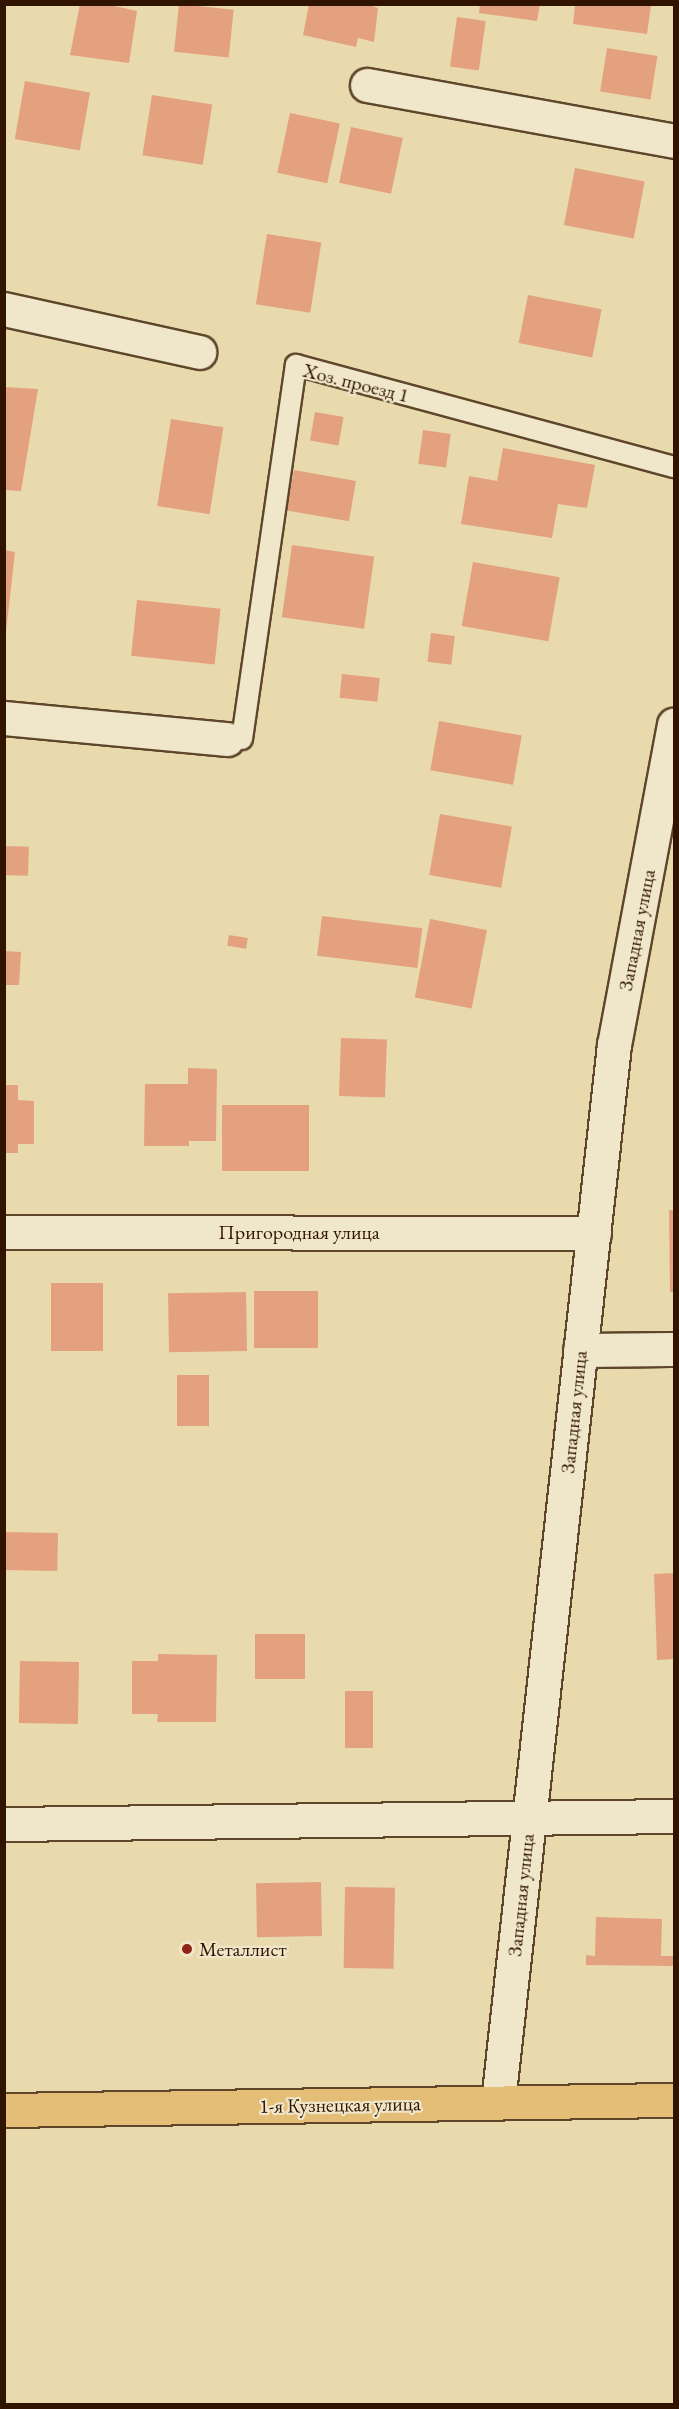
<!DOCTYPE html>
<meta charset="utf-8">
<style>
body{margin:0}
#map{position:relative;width:679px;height:2409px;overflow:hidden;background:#e8daad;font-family:"EB Garamond",serif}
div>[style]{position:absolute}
.building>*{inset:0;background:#e3a180;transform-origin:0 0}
.roads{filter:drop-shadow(2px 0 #5f462b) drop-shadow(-2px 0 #5f462b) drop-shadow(0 2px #5f462b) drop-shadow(0 -2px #5f462b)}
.service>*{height:20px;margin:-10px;padding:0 10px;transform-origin:10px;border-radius:10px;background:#f0e7ca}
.minor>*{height:33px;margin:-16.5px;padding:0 16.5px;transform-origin:16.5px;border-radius:16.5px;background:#f0e7ca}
.primary>*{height:33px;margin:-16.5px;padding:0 16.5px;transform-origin:16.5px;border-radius:16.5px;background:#e4bd76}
.dots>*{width:16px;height:16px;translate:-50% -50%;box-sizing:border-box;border:3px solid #f0e7ca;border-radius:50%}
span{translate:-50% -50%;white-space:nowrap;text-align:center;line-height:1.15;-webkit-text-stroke:4.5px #f0e7ca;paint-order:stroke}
.street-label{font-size:20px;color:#311400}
.poi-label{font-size:20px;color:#311400}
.left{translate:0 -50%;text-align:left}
.frame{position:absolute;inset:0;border:6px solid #311400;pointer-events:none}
</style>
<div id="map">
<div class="building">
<div style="clip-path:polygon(80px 4px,105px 4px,137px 11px,129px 63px,70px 55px)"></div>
<div style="left:179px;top:4px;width:55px;height:48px;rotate:6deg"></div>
<div style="clip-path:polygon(309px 4px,366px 4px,378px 8px,374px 42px,358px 38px,356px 47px,303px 35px)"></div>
<div style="clip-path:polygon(480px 4px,540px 4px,537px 21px,479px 13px)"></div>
<div style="clip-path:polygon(575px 5px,651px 5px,647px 34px,573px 24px)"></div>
<div style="left:457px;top:17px;width:29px;height:50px;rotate:8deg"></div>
<div style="left:607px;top:48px;width:51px;height:44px;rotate:9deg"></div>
<div style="left:25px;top:81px;width:66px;height:59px;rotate:10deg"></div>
<div style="left:152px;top:95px;width:61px;height:61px;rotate:9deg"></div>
<div style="left:290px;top:113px;width:51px;height:61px;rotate:12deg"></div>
<div style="left:351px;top:127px;width:53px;height:57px;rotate:12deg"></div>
<div style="left:575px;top:168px;width:71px;height:58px;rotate:11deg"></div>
<div style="left:267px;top:234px;width:55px;height:71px;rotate:9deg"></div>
<div style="left:528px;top:295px;width:75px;height:49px;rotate:11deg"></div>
<div style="clip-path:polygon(4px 387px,38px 389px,21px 491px,4px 490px)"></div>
<div style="left:315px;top:412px;width:29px;height:29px;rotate:10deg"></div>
<div style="left:171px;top:419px;width:53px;height:88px;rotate:9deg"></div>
<div style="left:423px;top:430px;width:28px;height:34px;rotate:8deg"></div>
<div style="clip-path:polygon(503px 448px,595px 465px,587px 508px,558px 504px,552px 538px,461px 524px,469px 476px,497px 481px)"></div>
<div style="left:294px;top:470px;width:63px;height:41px;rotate:10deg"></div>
<div style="left:292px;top:545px;width:83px;height:73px;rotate:8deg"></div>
<div style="clip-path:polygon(4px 550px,15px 552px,6px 632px,4px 632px)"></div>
<div style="left:473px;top:562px;width:88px;height:65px;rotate:10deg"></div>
<div style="left:137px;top:600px;width:84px;height:56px;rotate:6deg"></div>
<div style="left:431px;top:633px;width:24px;height:29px;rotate:7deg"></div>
<div style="left:342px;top:674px;width:38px;height:24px;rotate:6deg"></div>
<div style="left:439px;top:721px;width:84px;height:50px;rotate:10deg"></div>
<div style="left:440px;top:814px;width:73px;height:62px;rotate:10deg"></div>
<div style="left:4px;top:846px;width:25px;height:29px;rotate:2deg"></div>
<div style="left:322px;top:916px;width:101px;height:40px;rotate:7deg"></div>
<div style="left:430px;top:919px;width:58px;height:80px;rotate:11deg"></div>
<div style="left:229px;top:935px;width:19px;height:11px;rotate:9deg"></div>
<div style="clip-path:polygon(4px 951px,21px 952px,19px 985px,4px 985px)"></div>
<div style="left:341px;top:1038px;width:46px;height:58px;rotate:2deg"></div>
<div style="clip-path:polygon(188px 1068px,217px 1069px,216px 1141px,189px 1141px,189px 1146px,144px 1146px,145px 1084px,188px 1084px)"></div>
<div style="clip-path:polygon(4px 1085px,18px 1085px,18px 1100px,34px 1101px,34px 1144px,18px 1144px,18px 1153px,4px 1153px)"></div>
<div style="left:309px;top:1105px;width:66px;height:87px;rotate:90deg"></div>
<div style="clip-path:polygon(669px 1210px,674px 1210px,674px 1292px,670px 1292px)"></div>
<div style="left:51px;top:1283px;width:52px;height:68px"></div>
<div style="left:254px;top:1291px;width:64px;height:57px"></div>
<div style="left:246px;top:1292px;width:59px;height:78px;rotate:89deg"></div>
<div style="left:177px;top:1375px;width:32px;height:51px"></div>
<div style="left:4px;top:1532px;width:54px;height:38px;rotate:1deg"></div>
<div style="clip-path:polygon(674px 1573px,674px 1659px,657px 1660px,654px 1574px)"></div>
<div style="left:255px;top:1634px;width:50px;height:45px"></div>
<div style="clip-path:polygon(158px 1654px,217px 1655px,216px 1722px,157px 1722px,158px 1714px,132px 1714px,132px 1661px,158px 1661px)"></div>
<div style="left:20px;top:1661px;width:59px;height:62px;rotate:1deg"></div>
<div style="left:345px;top:1691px;width:28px;height:57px"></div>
<div style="left:321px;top:1882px;width:54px;height:65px;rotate:89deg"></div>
<div style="left:345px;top:1887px;width:50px;height:81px;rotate:1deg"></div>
<div style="clip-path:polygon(596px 1917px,662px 1919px,661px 1956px,673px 1956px,673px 1966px,586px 1965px,586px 1955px,595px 1956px)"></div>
</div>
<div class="roads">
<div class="service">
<div style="left:242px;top:739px;width:378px;rotate:-81.8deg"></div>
<div style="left:296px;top:365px;width:392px;rotate:15.1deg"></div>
</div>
<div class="minor">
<div style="left:367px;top:85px;width:312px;rotate:10.3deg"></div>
<div style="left:4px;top:309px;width:200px;rotate:12.4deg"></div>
<div style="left:4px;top:718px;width:224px;rotate:5.4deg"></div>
<div style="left:4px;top:1232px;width:590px;rotate:0.1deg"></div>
<div style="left:580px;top:1350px;width:94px;rotate:-0.6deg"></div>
<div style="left:4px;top:1824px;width:670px;rotate:-0.68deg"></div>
<div style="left:498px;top:2102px;width:1063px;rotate:-83.74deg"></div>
<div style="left:614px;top:1045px;width:326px;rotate:-79.4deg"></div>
</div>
<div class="primary">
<div style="left:4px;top:2110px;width:670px;rotate:-0.86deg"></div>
</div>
</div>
<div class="dots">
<div style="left:187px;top:1949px;background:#8f2418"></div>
</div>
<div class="street-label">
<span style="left:356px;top:383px;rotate:14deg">Хоз. проезд 1</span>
<span style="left:637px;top:930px;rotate:-79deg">Западная улица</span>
<span style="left:299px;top:1232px">Пригородная улица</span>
<span style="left:574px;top:1412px;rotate:-84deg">Западная улица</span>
<span style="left:521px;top:1895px;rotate:-84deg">Западная улица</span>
<span style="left:340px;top:2105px;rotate:-1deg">1-я Кузнецкая улица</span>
</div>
<div class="poi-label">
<span class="left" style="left:199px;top:1949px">Металлист</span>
</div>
<div class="frame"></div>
</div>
